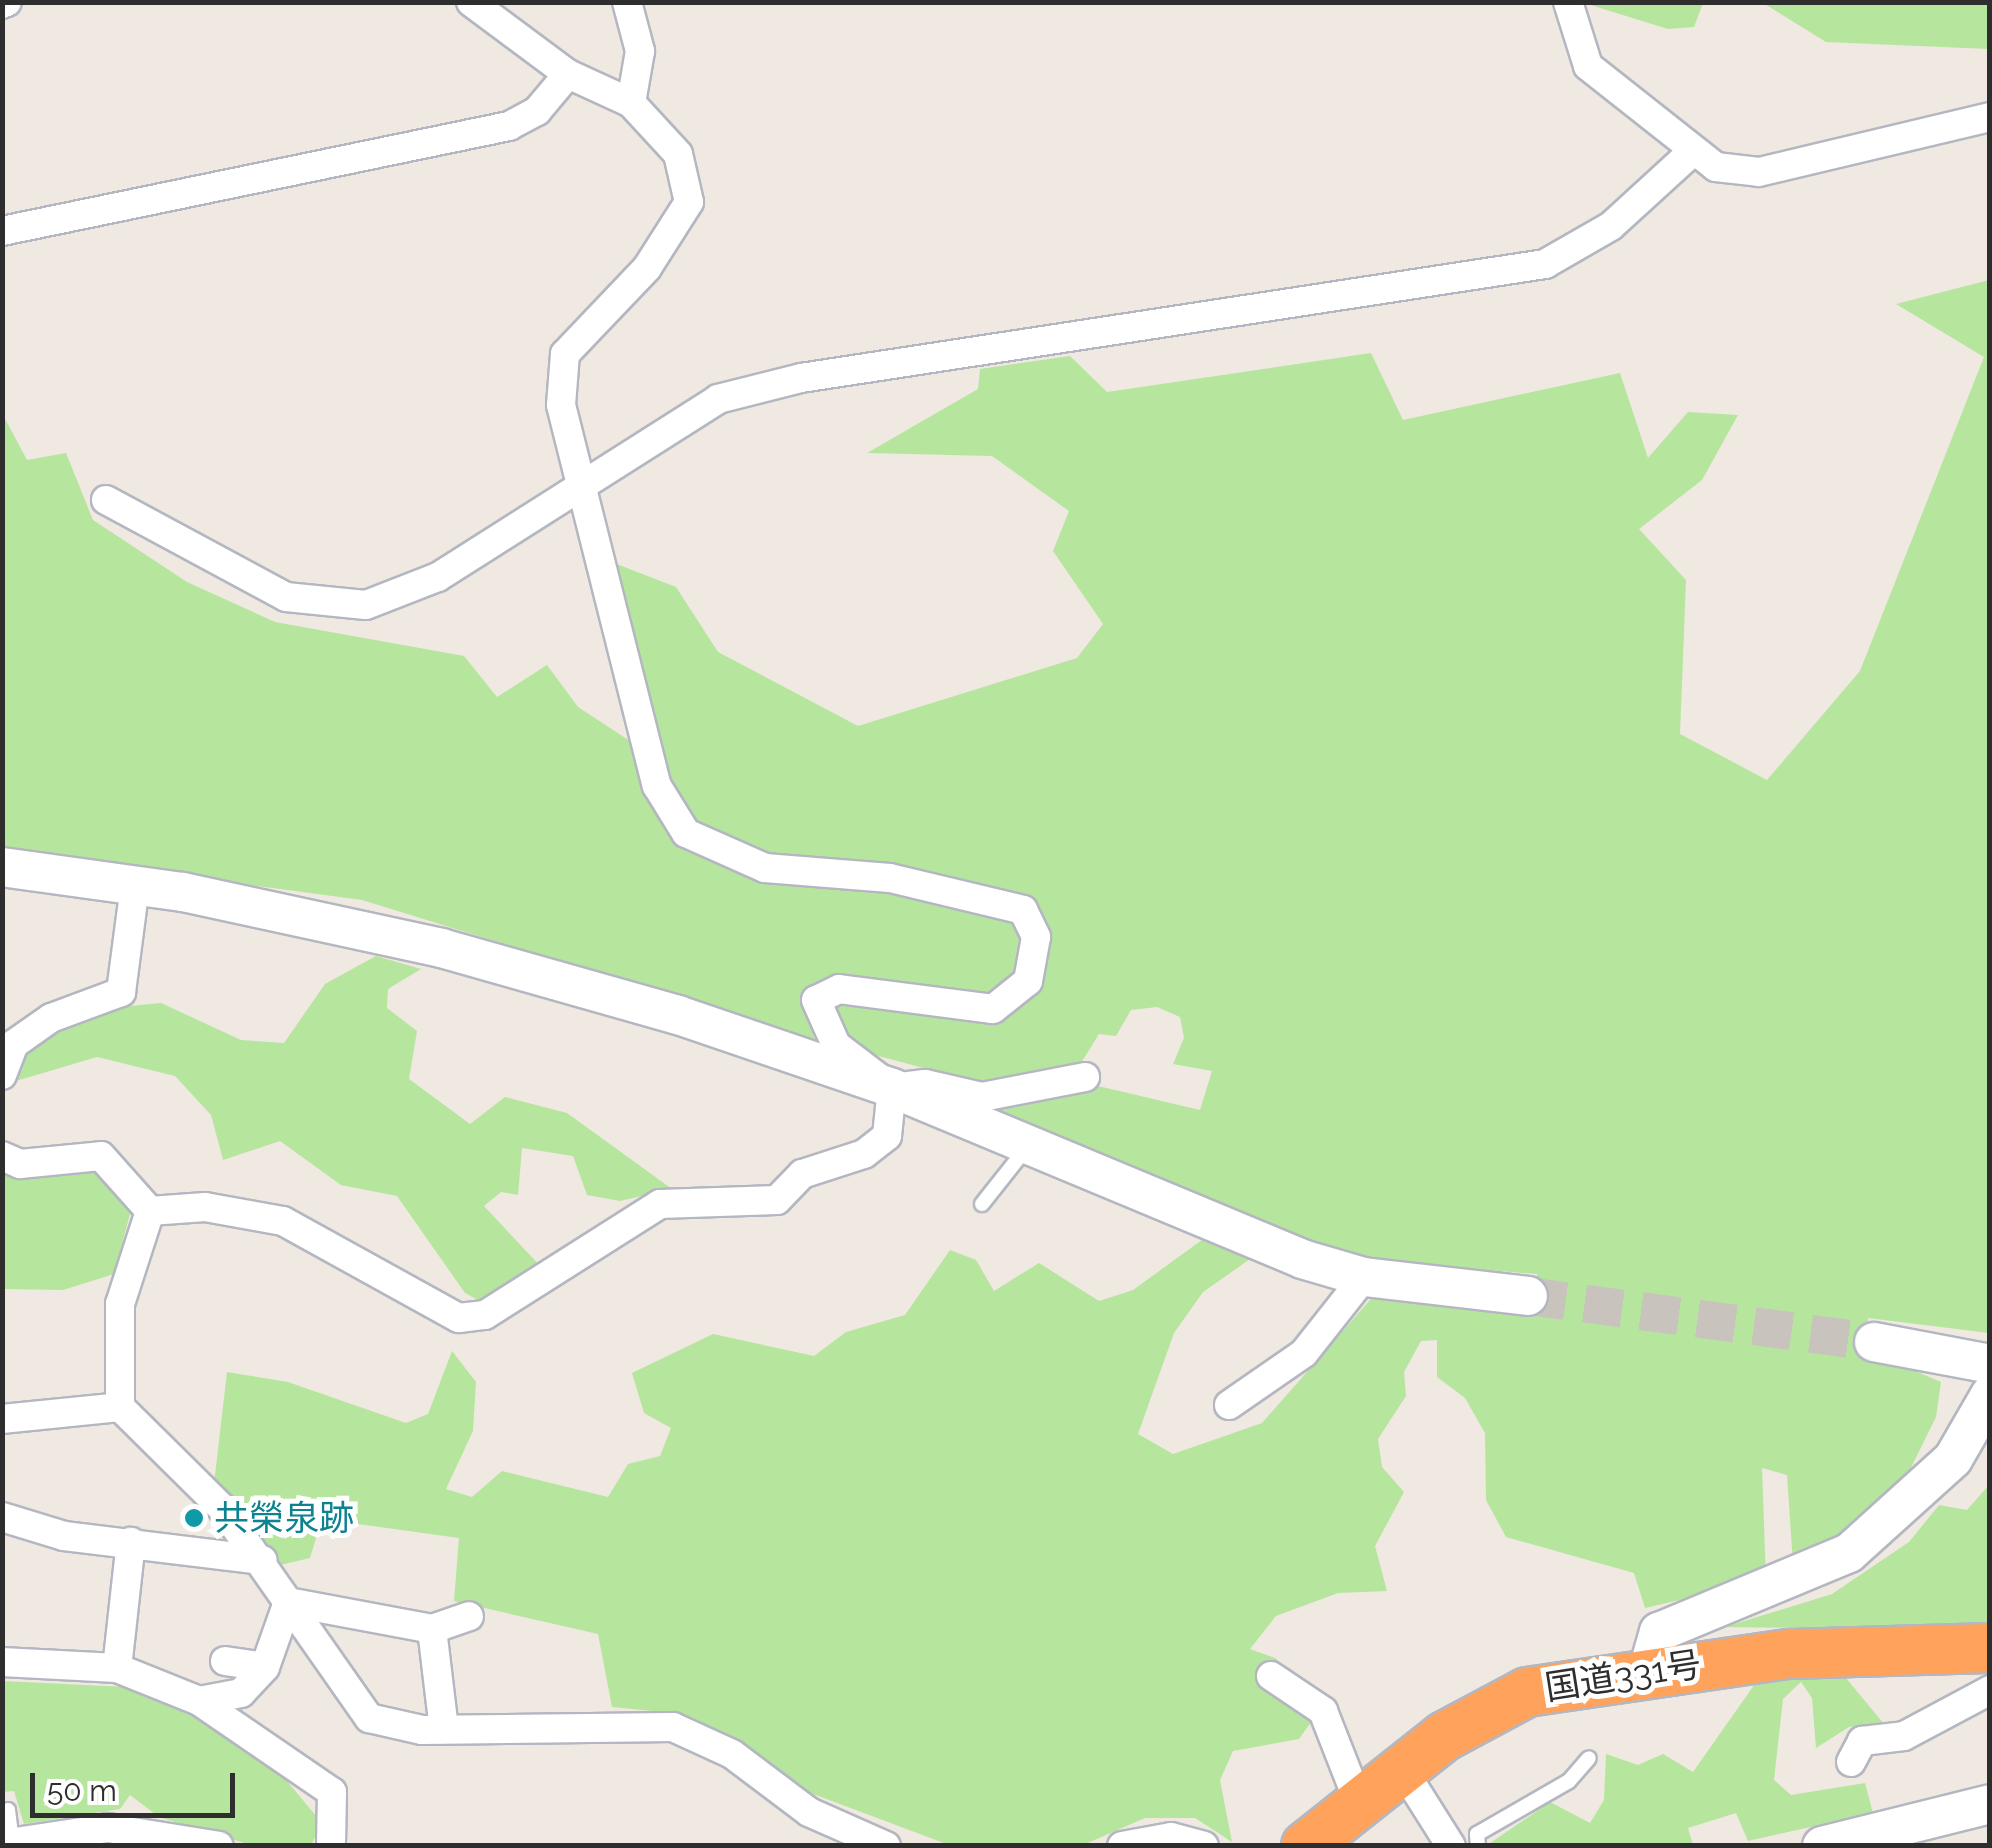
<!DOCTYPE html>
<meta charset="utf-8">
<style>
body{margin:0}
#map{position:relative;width:1992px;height:1848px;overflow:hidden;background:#efe9e1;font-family:Raleway,"Noto Sans JP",sans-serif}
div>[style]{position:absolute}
.green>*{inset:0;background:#b6e59e}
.secondary-tunnel>*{height:38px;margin-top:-19px;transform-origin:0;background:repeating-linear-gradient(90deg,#c8c4bd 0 38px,transparent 0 57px)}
.roads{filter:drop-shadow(2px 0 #b4b7c1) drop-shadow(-2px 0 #b4b7c1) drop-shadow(0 2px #b4b7c1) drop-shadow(0 -2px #b4b7c1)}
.lane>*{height:14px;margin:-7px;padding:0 7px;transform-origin:7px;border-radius:7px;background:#fff}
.street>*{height:28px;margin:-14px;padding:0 14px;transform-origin:14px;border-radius:14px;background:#fff}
.secondary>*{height:38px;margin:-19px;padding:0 19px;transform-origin:19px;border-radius:19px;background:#fff}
.highway>*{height:48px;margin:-24px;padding:0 24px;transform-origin:24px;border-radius:24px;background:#ffa35c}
.dots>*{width:28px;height:28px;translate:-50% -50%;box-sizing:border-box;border:5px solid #fff;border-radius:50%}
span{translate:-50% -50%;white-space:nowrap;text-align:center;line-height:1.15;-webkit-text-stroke:10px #fff;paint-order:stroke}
.culture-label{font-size:35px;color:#0d838f}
.left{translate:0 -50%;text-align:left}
.street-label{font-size:35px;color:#2e2e2e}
.frame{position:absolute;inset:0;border:5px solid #2e2e2e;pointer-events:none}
.scale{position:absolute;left:30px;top:1773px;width:205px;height:45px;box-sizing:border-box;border:5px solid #2e2e2e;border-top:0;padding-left:12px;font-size:30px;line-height:35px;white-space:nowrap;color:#2e2e2e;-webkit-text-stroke:8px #fff;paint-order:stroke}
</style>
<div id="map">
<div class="green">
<div style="clip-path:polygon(1584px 3px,1703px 3px,1694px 27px,1668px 29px)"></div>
<div style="clip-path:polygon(1763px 3px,1989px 3px,1989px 49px,1826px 42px)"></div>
<div style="clip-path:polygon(1989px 280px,1989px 1333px,1868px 1318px,1866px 1350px,1941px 1382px,1936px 1417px,1899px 1492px,1840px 1548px,1793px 1564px,1787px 1475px,1762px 1468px,1766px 1580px,1645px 1608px,1634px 1573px,1506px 1537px,1486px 1500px,1485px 1433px,1465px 1398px,1437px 1377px,1437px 1340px,1421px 1341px,1404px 1372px,1406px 1396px,1378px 1439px,1382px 1467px,1404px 1492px,1375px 1546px,1387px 1591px,1338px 1593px,1276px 1616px,1250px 1649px,1275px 1658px,1326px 1701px,1299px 1739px,1233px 1751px,1220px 1780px,1232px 1842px,1195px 1818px,1145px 1818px,1083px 1845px,952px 1846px,805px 1791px,740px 1741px,682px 1714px,612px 1707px,598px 1634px,454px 1601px,459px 1538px,322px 1519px,310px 1558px,280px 1565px,214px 1484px,227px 1372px,288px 1382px,406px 1423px,428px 1414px,452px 1351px,476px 1382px,473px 1431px,446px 1489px,472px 1497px,502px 1471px,608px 1497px,628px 1464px,660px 1456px,671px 1428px,644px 1413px,632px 1373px,713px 1334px,814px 1356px,846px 1332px,905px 1315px,950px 1250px,976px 1260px,994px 1291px,1039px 1263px,1099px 1301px,1133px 1290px,1206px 1237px,1253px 1257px,1203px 1292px,1174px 1333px,1138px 1434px,1173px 1454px,1262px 1423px,1377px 1292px,1534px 1311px,1537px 1274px,1373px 1261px,1209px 1207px,983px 1108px,1098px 1086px,1200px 1110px,1212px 1071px,1173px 1064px,1184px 1038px,1180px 1017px,1157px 1007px,1131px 1010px,1116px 1036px,1099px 1034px,1081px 1063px,983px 1084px,860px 1051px,831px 1008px,841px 1001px,992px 1021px,1037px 988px,1034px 905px,765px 856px,694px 824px,665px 781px,609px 561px,676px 587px,718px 652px,858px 726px,1077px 658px,1103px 624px,1053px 551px,1069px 511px,992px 456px,867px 453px,978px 389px,980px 369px,1070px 356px,1107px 392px,1371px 353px,1403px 420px,1620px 373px,1648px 458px,1688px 412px,1738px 415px,1702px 480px,1639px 529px,1686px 580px,1680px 734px,1767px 780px,1860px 671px,1984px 357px,1896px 304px)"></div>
<div style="clip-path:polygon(2px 413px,27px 460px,66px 453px,93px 520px,187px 582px,275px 622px,464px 656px,497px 697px,547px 665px,578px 707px,630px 741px,645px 795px,686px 851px,754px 879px,889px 890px,1012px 919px,1025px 945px,1014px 976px,985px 1001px,833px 978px,801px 996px,815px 1040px,362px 900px,3px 852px)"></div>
<div style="clip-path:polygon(376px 956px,421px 969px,388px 989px,387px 1008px,417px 1031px,409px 1079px,470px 1124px,505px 1097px,567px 1113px,672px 1189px,620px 1201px,587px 1195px,573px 1156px,522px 1148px,518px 1195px,501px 1192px,484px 1206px,542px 1268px,482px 1302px,465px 1293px,397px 1196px,341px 1185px,280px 1141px,223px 1160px,211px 1115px,175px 1076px,97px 1057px,16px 1081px,22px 1051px,54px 1026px,120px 1007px,161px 1003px,241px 1040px,284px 1043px,325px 984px)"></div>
<div style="clip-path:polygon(93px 1171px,131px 1210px,114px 1274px,63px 1290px,3px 1289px,3px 1173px)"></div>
<div style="clip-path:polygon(1989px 1485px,1989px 1630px,1725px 1627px,1832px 1594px,1909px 1542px,1939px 1505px,1967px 1510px)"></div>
<div style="clip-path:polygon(1764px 1671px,1841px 1672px,1884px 1724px,1849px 1727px,1816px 1748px,1812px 1698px,1801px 1682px,1783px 1699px,1774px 1780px,1791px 1795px,1865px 1783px,1873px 1813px,1748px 1841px,1736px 1813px,1688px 1828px,1693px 1845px,1486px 1846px,1550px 1802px,1590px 1823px,1604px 1800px,1606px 1754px,1638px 1765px,1663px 1754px,1693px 1772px)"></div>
<div style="clip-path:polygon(3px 1681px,126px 1687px,180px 1705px,276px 1768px,317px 1817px,318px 1832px,311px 1845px,251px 1845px,159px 1817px,130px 1795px,120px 1809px,24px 1824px,14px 1791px,3px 1792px)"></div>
</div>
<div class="secondary-tunnel">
<div style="left:1528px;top:1296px;width:349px;rotate:7.6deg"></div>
</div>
<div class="roads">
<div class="lane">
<div style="left:982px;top:1204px;width:74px;rotate:-51.6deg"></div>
<div style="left:8px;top:1810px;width:32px;rotate:83deg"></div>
<div style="left:1478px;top:1846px;width:12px;rotate:-95deg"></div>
<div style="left:1477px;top:1834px;width:106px;rotate:-29.9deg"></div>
<div style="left:1569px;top:1781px;width:30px;rotate:-49deg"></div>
</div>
<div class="street">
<div style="left:471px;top:2px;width:121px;rotate:36.6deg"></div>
<div style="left:568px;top:74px;width:69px;rotate:24.7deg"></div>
<div style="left:631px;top:103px;width:69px;rotate:47.3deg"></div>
<div style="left:678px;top:154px;width:49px;rotate:77.1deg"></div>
<div style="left:689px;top:202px;width:78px;rotate:122.5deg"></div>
<div style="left:647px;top:268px;width:119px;rotate:133.6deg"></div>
<div style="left:565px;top:354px;width:51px;rotate:94.5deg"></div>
<div style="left:561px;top:405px;width:393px;rotate:75.9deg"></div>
<div style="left:657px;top:786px;width:55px;rotate:58.3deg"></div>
<div style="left:686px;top:833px;width:86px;rotate:23.9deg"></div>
<div style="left:765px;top:868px;width:125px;rotate:4.6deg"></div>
<div style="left:890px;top:878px;width:137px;rotate:13.5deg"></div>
<div style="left:1023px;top:910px;width:30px;rotate:64deg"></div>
<div style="left:1036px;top:937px;width:45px;rotate:100.3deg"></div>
<div style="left:1028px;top:981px;width:45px;rotate:141.3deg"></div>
<div style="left:993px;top:1009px;width:155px;rotate:-172.6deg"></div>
<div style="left:839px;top:989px;width:25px;rotate:154deg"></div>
<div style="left:816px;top:1000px;width:49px;rotate:66deg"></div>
<div style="left:836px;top:1045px;width:71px;rotate:37.5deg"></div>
<div style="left:892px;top:1088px;width:33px;rotate:-7deg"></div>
<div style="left:925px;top:1084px;width:58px;rotate:12.8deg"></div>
<div style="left:982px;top:1097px;width:105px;rotate:-11deg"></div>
<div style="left:627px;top:2px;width:51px;rotate:75.1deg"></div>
<div style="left:640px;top:51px;width:53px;rotate:99.8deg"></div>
<div style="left:1568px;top:2px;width:67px;rotate:72.6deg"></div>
<div style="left:1588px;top:66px;width:163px;rotate:38.3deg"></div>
<div style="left:1716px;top:167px;width:43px;rotate:6.6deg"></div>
<div style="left:1759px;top:172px;width:237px;rotate:-13.4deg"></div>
<div style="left:2px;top:4px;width:5px;rotate:-22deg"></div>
<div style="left:2px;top:231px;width:518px;rotate:-11.7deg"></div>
<div style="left:509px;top:126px;width:32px;rotate:-28deg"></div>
<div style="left:537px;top:111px;width:48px;rotate:-50deg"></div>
<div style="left:106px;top:500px;width:204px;rotate:28.3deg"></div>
<div style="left:286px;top:597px;width:80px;rotate:5.7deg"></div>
<div style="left:366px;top:605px;width:77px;rotate:-21.3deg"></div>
<div style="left:438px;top:577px;width:332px;rotate:-32.4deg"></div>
<div style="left:718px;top:399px;width:86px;rotate:-14.2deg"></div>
<div style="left:801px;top:378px;width:753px;rotate:-8.71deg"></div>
<div style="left:1545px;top:264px;width:76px;rotate:-29.9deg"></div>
<div style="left:1611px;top:226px;width:108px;rotate:-42.4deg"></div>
<div style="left:2px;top:1075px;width:33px;rotate:-69deg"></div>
<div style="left:14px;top:1044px;width:45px;rotate:-35.1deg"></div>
<div style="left:51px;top:1018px;width:75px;rotate:-20.4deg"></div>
<div style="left:121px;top:992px;width:108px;rotate:-82.5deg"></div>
<div style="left:2px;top:1156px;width:20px;rotate:24deg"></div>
<div style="left:20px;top:1164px;width:81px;rotate:-5.6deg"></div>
<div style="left:101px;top:1156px;width:74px;rotate:48.3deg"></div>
<div style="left:1229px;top:1405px;width:91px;rotate:-34.7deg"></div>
<div style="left:1304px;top:1353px;width:97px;rotate:-51.7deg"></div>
<div style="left:2px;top:1419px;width:119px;rotate:-5.8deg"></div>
<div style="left:2px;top:1517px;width:65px;rotate:17deg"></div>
<div style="left:64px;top:1536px;width:200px;rotate:6.9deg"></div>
<div style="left:432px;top:1629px;width:101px;rotate:83.2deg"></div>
<div style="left:225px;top:1661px;width:40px;rotate:8.5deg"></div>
<div style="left:2px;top:1662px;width:115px;rotate:3deg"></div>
<div style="left:117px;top:1668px;width:88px;rotate:21.9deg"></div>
<div style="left:199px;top:1701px;width:161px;rotate:34.4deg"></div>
<div style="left:332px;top:1792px;width:54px;rotate:91.1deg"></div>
<div style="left:117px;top:1668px;width:127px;rotate:-83.7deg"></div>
<div style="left:1271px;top:1676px;width:63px;rotate:33.9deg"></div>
<div style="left:1323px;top:1711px;width:99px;rotate:68.6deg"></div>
<div style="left:199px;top:1701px;width:43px;rotate:-10.8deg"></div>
<div style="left:241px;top:1693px;width:35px;rotate:-47deg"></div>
<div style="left:265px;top:1667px;width:69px;rotate:-70.5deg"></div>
<div style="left:288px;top:1602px;width:147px;rotate:10.6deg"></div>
<div style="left:432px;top:1629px;width:39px;rotate:-19deg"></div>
<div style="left:1851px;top:1762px;width:24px;rotate:-62deg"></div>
<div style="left:1862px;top:1741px;width:42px;rotate:-6.8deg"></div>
<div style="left:1904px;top:1736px;width:98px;rotate:-28.1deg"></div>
<div style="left:1401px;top:1767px;width:93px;rotate:57.7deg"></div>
<div style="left:2px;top:1844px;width:107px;rotate:-8.6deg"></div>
<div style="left:108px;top:1828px;width:112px;rotate:9.2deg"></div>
<div style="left:886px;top:1846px;width:84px;rotate:-156.2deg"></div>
<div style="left:809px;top:1812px;width:96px;rotate:-143deg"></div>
<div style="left:732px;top:1754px;width:65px;rotate:-155.4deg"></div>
<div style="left:673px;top:1727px;width:251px;rotate:179.3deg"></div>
<div style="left:422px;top:1730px;width:54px;rotate:-167.2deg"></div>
<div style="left:369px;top:1718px;width:256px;rotate:-125deg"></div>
<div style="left:222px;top:1508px;width:144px;rotate:-135.3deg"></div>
<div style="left:120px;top:1407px;width:103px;rotate:-90deg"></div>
<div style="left:120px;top:1304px;width:98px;rotate:-72.1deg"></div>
<div style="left:150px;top:1211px;width:55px;rotate:-4.2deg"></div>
<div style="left:205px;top:1207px;width:79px;rotate:10.2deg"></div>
<div style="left:283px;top:1221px;width:201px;rotate:28.9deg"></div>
<div style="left:459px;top:1318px;width:26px;rotate:-7deg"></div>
<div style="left:485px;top:1315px;width:207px;rotate:-32.4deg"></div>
<div style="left:660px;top:1204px;width:117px;rotate:-2deg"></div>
<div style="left:777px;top:1200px;width:36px;rotate:-46deg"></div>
<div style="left:802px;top:1174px;width:65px;rotate:-17.9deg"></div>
<div style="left:864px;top:1154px;width:29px;rotate:-38deg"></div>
<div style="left:887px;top:1136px;width:48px;rotate:-84.1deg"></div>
<div style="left:1122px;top:1846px;width:50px;rotate:-10.4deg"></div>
<div style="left:1171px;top:1837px;width:34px;rotate:15deg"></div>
</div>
<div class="secondary">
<div style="left:2px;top:867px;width:183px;rotate:7.9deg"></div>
<div style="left:183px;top:892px;width:264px;rotate:12.2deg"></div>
<div style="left:441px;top:948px;width:246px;rotate:15.8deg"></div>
<div style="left:678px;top:1015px;width:226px;rotate:18.8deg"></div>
<div style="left:892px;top:1088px;width:444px;rotate:22.6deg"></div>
<div style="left:1302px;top:1259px;width:65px;rotate:16.2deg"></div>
<div style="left:1364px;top:1277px;width:165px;rotate:6.6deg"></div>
<div style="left:1874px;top:1342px;width:118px;rotate:10.7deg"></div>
<div style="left:1648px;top:1670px;width:40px;rotate:-74deg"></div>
<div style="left:1659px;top:1632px;width:206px;rotate:-22.6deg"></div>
<div style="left:1849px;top:1553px;width:140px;rotate:-42.1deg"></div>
<div style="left:1953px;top:1459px;width:74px;rotate:-60deg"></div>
<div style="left:1822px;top:1846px;width:173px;rotate:-14deg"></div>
</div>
<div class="highway">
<div style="left:1306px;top:1846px;width:177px;rotate:-38.4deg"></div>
<div style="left:1445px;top:1736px;width:93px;rotate:-28.2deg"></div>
<div style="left:1527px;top:1692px;width:265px;rotate:-8.3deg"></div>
<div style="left:1789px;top:1654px;width:201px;rotate:-1.7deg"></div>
</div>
</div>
<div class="dots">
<div style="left:194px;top:1518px;background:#0f9aa8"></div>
</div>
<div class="culture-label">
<span class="left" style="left:214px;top:1518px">共榮泉跡</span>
</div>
<div class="street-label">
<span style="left:1623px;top:1676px;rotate:-9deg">国道331号</span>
</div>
<div class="frame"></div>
<div class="scale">50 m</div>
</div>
